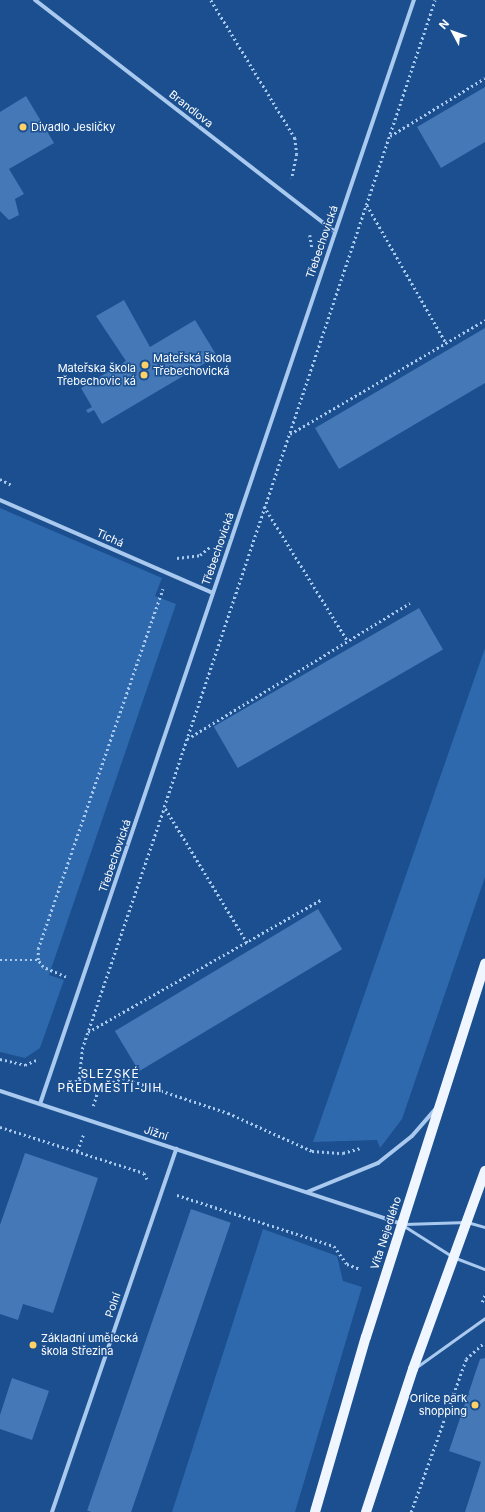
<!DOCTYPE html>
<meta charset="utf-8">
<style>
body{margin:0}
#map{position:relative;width:485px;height:1512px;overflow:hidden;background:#1b4f8f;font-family:Inter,sans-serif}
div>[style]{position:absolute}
.green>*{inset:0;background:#2e69ad}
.building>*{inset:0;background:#4478b7;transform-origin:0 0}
.path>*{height:2.5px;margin-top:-1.25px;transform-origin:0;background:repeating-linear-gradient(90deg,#a9c9ee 0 2px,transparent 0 5px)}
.service>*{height:3px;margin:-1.5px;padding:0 1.5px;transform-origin:1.5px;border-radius:1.5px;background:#a9c9ee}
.minor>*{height:4px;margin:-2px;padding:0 2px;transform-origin:2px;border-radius:2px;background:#a9c9ee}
.primary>*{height:10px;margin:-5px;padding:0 5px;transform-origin:5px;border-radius:5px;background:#f0f6ff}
.dots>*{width:11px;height:11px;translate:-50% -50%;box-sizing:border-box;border:2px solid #1b4f8f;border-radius:50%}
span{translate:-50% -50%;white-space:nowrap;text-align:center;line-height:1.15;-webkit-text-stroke:3px #1b4f8f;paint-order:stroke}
.street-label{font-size:11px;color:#fff}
.poi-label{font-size:11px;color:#fff}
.left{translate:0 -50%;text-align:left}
.right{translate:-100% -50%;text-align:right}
.neighbourhood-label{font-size:12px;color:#fff;letter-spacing:1px}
.north{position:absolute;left:433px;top:12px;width:40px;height:40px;-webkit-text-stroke:3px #1b4f8f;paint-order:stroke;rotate:311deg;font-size:11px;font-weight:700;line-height:16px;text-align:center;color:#fff}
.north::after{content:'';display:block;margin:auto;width:14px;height:18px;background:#fff;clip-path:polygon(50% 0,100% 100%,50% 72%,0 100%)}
</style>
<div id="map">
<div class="green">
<div style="clip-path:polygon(0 508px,162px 578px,155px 596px,176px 604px,49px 975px,64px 980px,40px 1048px,25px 1058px,0 1052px)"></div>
<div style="clip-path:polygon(485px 648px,485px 877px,402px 1119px,380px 1148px,377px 1140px,313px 1142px)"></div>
<div style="clip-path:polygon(263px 1229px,337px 1256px,343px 1281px,362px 1287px,295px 1512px,172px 1512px)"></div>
</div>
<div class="building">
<div style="clip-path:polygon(485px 87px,485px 142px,441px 168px,417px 127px)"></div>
<div style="clip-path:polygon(26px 96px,54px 143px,9px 169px,24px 194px,15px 199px,19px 215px,9px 220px,0 211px,0 112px)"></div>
<div style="clip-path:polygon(124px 300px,150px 347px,195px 320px,217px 356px,102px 424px,94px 410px,88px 413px,86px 410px,92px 407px,81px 388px,126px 361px,96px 316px)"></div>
<div style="clip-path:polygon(485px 328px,485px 383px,339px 469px,315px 428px)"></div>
<div style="left:419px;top:608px;width:48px;height:237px;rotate:60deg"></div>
<div style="left:318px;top:909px;width:47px;height:237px;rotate:59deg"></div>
<div style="clip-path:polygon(25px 1153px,98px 1178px,53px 1313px,23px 1304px,18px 1320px,0 1314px,0 1225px)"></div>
<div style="left:191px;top:1209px;width:42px;height:319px;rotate:19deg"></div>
<div style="clip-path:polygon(485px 1358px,485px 1512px,465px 1512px,481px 1462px,449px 1451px,480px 1359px)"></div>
<div style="clip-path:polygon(12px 1378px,49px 1391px,32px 1440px,0 1429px,0 1415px)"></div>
</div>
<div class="path">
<div style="left:211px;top:0;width:162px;rotate:58.7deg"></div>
<div style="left:295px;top:138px;width:16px;rotate:83deg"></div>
<div style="left:297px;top:154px;width:25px;rotate:102deg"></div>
<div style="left:390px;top:136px;width:111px;rotate:-31.4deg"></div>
<div style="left:367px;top:205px;width:159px;rotate:60.2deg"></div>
<div style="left:310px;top:235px;width:13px;rotate:81deg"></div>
<div style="left:290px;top:434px;width:226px;rotate:-30.3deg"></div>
<div style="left:0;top:479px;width:13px;rotate:27deg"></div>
<div style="left:264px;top:506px;width:158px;rotate:58.2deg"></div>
<div style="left:177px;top:558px;width:23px;rotate:-7deg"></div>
<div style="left:200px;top:555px;width:14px;rotate:-39deg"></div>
<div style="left:187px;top:739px;width:261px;rotate:-31.4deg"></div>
<div style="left:247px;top:943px;width:159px;rotate:-121.4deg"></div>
<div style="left:164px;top:807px;width:851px;rotate:-71.44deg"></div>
<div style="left:0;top:960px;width:38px"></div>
<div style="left:66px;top:977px;width:25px;rotate:-157deg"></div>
<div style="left:43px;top:967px;width:9px;rotate:-126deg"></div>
<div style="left:38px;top:960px;width:11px;rotate:-90deg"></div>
<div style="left:38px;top:949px;width:381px;rotate:-70.9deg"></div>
<div style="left:88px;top:1032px;width:269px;rotate:-29.6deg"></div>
<div style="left:0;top:1059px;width:26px;rotate:13deg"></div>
<div style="left:25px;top:1065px;width:12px;rotate:-24deg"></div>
<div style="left:79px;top:1079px;width:30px;rotate:-84deg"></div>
<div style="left:82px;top:1049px;width:255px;rotate:-71.2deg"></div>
<div style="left:62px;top:1089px;width:20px;rotate:-30deg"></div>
<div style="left:79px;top:1079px;width:22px;rotate:24deg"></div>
<div style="left:99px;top:1088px;width:26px;rotate:-23deg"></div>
<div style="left:123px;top:1078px;width:111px;rotate:18.4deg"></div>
<div style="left:228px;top:1113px;width:92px;rotate:24.3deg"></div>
<div style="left:312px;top:1151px;width:31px;rotate:4deg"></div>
<div style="left:343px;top:1153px;width:19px;rotate:-16deg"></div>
<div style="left:93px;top:1106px;width:19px;rotate:-72deg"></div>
<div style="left:0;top:1127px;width:151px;rotate:17.7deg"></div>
<div style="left:144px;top:1173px;width:7px;rotate:63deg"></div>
<div style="left:77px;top:1151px;width:17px;rotate:-69deg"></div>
<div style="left:177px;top:1195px;width:165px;rotate:18deg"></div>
<div style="left:334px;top:1246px;width:22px;rotate:54deg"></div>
<div style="left:347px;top:1264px;width:14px;rotate:21deg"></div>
<div style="left:482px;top:1302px;width:8px;rotate:-67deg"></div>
<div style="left:411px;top:1512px;width:163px;rotate:-70.2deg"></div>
<div style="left:466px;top:1359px;width:25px;rotate:-42deg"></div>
</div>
<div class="service">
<div style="left:404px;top:1224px;width:63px;rotate:-1.8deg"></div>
<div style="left:467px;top:1222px;width:19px;rotate:16deg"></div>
<div style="left:404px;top:1226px;width:58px;rotate:32.3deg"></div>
<div style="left:453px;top:1257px;width:34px;rotate:21deg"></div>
<div style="left:418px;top:1366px;width:82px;rotate:-35.6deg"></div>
</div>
<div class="minor">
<div style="left:35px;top:0;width:379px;rotate:37.7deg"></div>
<div style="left:0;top:500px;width:232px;rotate:23.6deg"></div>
<div style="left:0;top:1091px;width:423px;rotate:18.3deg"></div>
<div style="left:40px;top:1104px;width:1166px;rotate:-71.29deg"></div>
<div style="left:307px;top:1192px;width:77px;rotate:-22.2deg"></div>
<div style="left:378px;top:1163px;width:43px;rotate:-38.5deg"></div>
<div style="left:412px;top:1136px;width:35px;rotate:-49deg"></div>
<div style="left:52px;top:1512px;width:384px;rotate:-71.1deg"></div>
</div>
<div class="primary">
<div style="left:315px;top:1512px;width:182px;rotate:-73.8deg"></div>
<div style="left:366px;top:1337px;width:392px;rotate:-72.3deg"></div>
<div style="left:366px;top:1512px;width:151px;rotate:-71.8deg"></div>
<div style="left:413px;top:1369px;width:211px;rotate:-70deg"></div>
</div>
<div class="dots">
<div style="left:23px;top:127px;background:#ffd166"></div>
<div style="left:145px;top:365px;background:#ffd166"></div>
<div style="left:144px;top:375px;background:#ffd166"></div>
<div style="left:33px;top:1345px;background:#ffd166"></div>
<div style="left:475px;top:1405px;background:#ffd166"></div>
</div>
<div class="street-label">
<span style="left:191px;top:109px;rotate:38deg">Brandlova</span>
<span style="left:322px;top:242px;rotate:-71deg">Třebechovická</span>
<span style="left:110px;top:538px;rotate:24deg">Tichá</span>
<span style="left:218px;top:549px;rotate:-71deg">Třebechovická</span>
<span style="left:115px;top:856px;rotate:-71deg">Třebechovická</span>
<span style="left:156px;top:1133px;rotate:18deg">Jižní</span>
<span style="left:386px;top:1233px;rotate:-72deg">Víta Nejedlého</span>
<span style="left:113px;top:1305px;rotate:-71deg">Polní</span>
</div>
<div class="poi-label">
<span class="left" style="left:31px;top:127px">Divadlo Jesličky</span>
<span class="left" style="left:153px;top:365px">Mateřská škola<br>Třebechovická</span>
<span class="right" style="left:136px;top:375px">Mateřska škola<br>Třebechovic ká</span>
<span class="left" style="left:41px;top:1345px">Základní umělecká<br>škola Střezina</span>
<span class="right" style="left:467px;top:1405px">Orlice park<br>shopping</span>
</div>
<div class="neighbourhood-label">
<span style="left:110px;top:1081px">SLEZSKÉ<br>PŘEDMĚSTÍ-JIH</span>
</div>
<div class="north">N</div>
</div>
